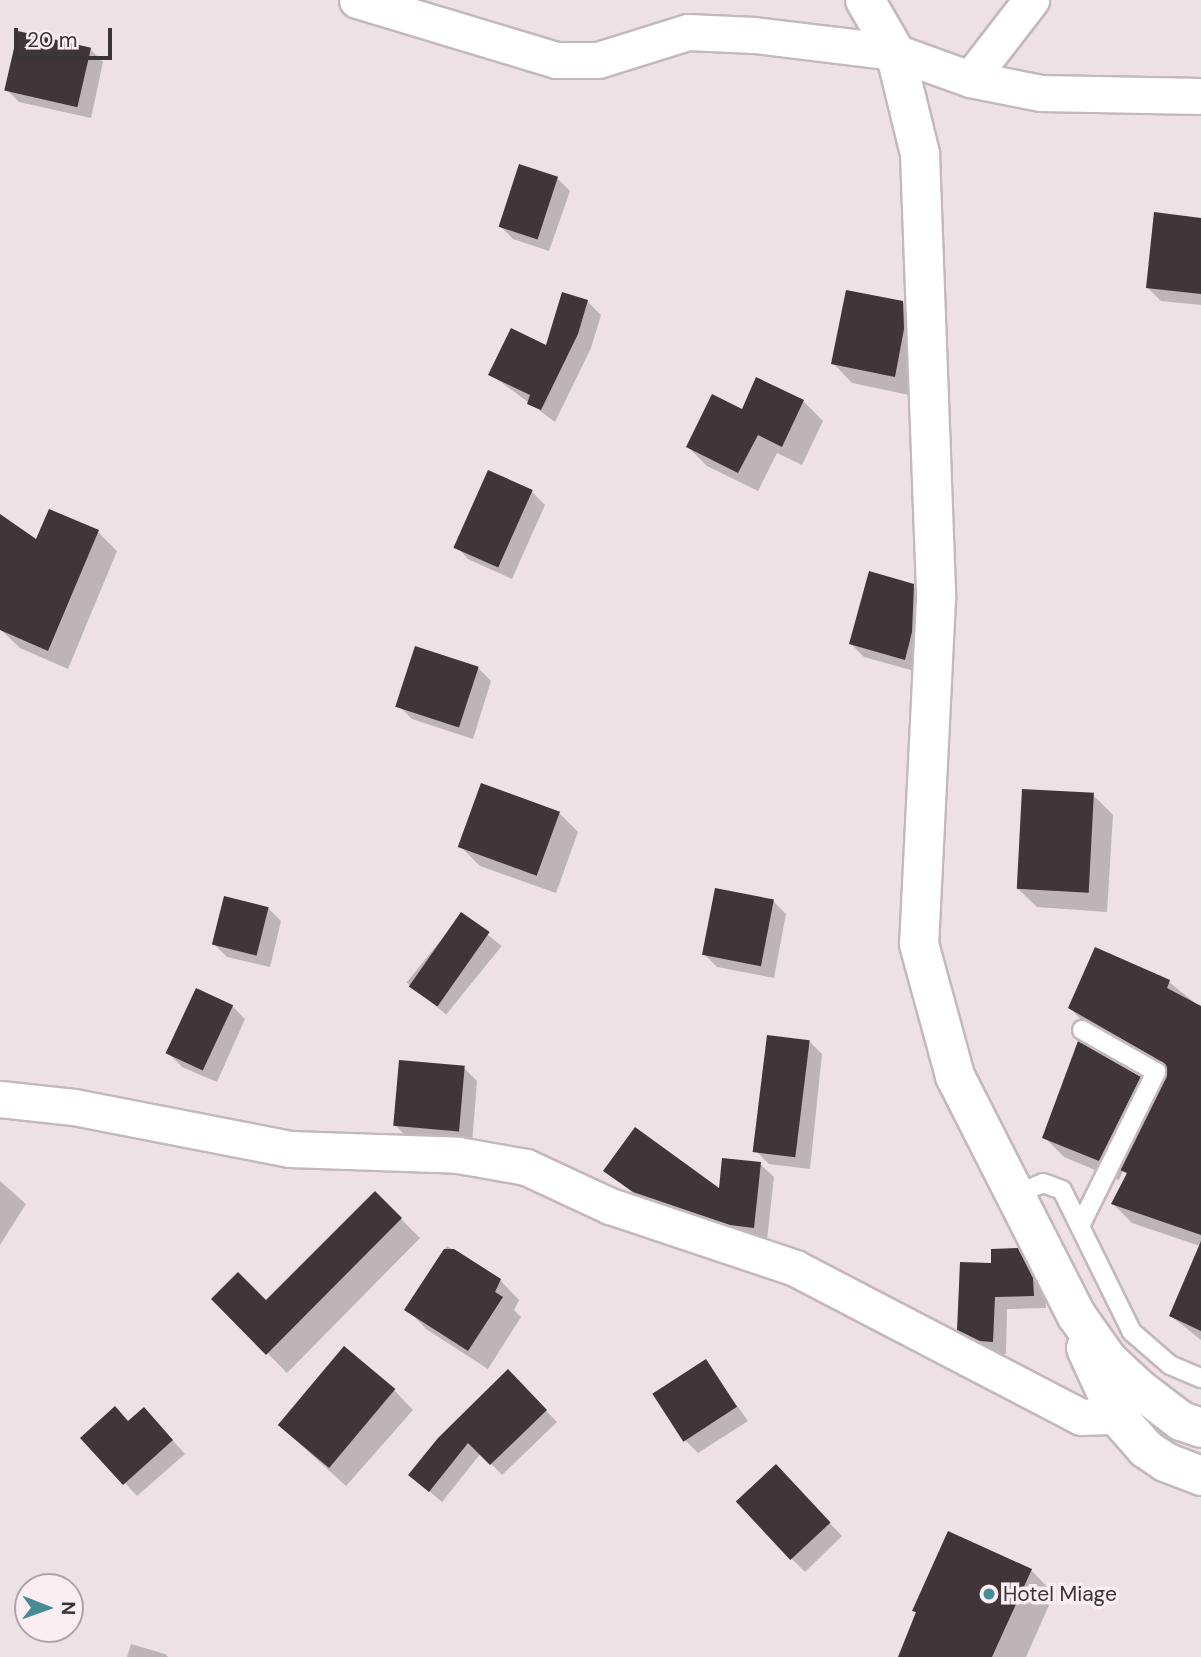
<!DOCTYPE html>
<style>
body{margin:0}
#map{position:relative;width:1201px;height:1657px;overflow:hidden;background:#ede1e5;font-family:"DM Sans",sans-serif}
div>[style]{position:absolute}
.shadow>*{inset:0;background:#0003;transform-origin:0 0}
.building>*{inset:0;background:#40363a;transform-origin:0 0}
.roads{filter:drop-shadow(2px 0 #c4b8bc) drop-shadow(-2px 0 #c4b8bc) drop-shadow(0 2px #c4b8bc) drop-shadow(0 -2px #c4b8bc)}
.service>*{height:18px;margin:-9px;padding:0 9px;transform-origin:9px;border-radius:9px;background:#fff}
.minor>*{height:35px;margin:-17.5px;padding:0 17.5px;transform-origin:17.5px;border-radius:17.5px;background:#fff}
.secondary>*{height:38px;margin:-19px;padding:0 19px;transform-origin:19px;border-radius:19px;background:#fff}
.dots>*{width:19px;height:19px;translate:-50% -50%;box-sizing:border-box;border:4px solid #fbeef2;border-radius:50%}
span{translate:-50% -50%;white-space:nowrap;text-align:center;line-height:1.15;-webkit-text-stroke:7px #fbeef2;paint-order:stroke}
.poi-label{font-size:21px;color:#393436}
.left{translate:0 -50%;text-align:left}
.north{position:absolute;left:14px;top:1573px;width:70px;height:70px;box-sizing:border-box;background:#fbeef2;border:2px solid #ada4a7;border-radius:50%;rotate:91deg;font-size:19px;font-weight:700;line-height:28px;text-align:center;color:#393436}
.north::after{content:'';display:block;margin:auto;width:24px;height:32px;background:#458c94;clip-path:polygon(50% 0,100% 100%,50% 72%,0 100%)}
.scale{position:absolute;left:14px;top:28px;width:98px;height:32px;box-sizing:border-box;border:4px solid #393436;border-top:0;padding-left:9px;font-size:21px;line-height:24px;white-space:nowrap;color:#393436;-webkit-text-stroke:5px #fbeef2;paint-order:stroke}
</style>
<div id="map">
<div class="shadow">
<div style="clip-path:polygon(90px 49px,103px 62px,91px 118px,19px 102px,6px 89px)"></div>
<div style="clip-path:polygon(557px 178px,570px 191px,549px 251px,513px 239px,500px 226px)"></div>
<div style="clip-path:polygon(1201px 219px,1201px 305px,1161px 301px,1148px 288px)"></div>
<div style="clip-path:polygon(563px 294px,588px 302px,601px 315px,591px 348px,555px 422px,490px 374px,547px 347px)"></div>
<div style="clip-path:polygon(903px 303px,922px 323px,914px 396px,852px 383px,833px 363px)"></div>
<div style="clip-path:polygon(803px 401px,823px 421px,802px 465px,777px 453px,758px 491px,707px 466px,688px 447px,743px 411px)"></div>
<div style="clip-path:polygon(532px 492px,545px 505px,512px 579px,468px 559px,456px 546px)"></div>
<div style="clip-path:polygon(0 516px,37px 541px,98px 532px,117px 551px,68px 669px,20px 648px,0 629px)"></div>
<div style="clip-path:polygon(913px 586px,926px 599px,918px 672px,864px 657px,851px 644px)"></div>
<div style="clip-path:polygon(478px 668px,491px 681px,473px 739px,412px 719px,399px 706px)"></div>
<div style="clip-path:polygon(1093px 795px,1113px 815px,1107px 912px,1037px 907px,1017px 888px)"></div>
<div style="clip-path:polygon(559px 813px,578px 832px,556px 893px,480px 866px,460px 846px)"></div>
<div style="clip-path:polygon(773px 901px,786px 914px,774px 978px,717px 967px,704px 954px)"></div>
<div style="clip-path:polygon(268px 908px,281px 921px,270px 967px,227px 957px,214px 944px)"></div>
<div style="left:462px;top:914px;width:51px;height:88px;rotate:39deg"></div>
<div style="clip-path:polygon(1096px 950px,1169px 982px,1201px 1008px,1201px 1091px,1089px 1028px,1070px 1008px)"></div>
<div style="clip-path:polygon(232px 1006px,245px 1019px,217px 1082px,182px 1067px,169px 1054px)"></div>
<div style="clip-path:polygon(809px 1041px,822px 1054px,810px 1169px,769px 1164px,756px 1151px)"></div>
<div style="clip-path:polygon(464px 1068px,477px 1081px,472px 1144px,408px 1138px,395px 1125px)"></div>
<div style="clip-path:polygon(1140px 1078px,1159px 1097px,1201px 1117px,1201px 1340px,1171px 1316px,1200px 1246px,1132px 1223px,1113px 1204px,1128px 1175px,1123px 1171px,1119px 1180px,1064px 1157px,1044px 1137px)"></div>
<div style="clip-path:polygon(760px 1164px,774px 1177px,767px 1240px,744px 1237px,648px 1205px,606px 1171px,720px 1191px)"></div>
<div style="clip-path:polygon(0 1181px,26px 1204px,0 1245px)"></div>
<div style="clip-path:polygon(375px 1193px,420px 1238px,287px 1373px,214px 1299px,266px 1303px)"></div>
<div style="clip-path:polygon(447px 1246px,500px 1280px,519px 1300px,514px 1310px,521px 1317px,488px 1369px,426px 1329px,407px 1309px)"></div>
<div style="clip-path:polygon(1017px 1250px,1030px 1263px,1045px 1292px,1046px 1308px,1007px 1309px,1006px 1354px,994px 1354px,959px 1329px,993px 1265px)"></div>
<div style="clip-path:polygon(705px 1361px,748px 1421px,698px 1453px,685px 1440px)"></div>
<div style="clip-path:polygon(508px 1372px,557px 1422px,502px 1475px,481px 1453px,442px 1502px,410px 1475px)"></div>
<div style="clip-path:polygon(394px 1390px,413px 1410px,346px 1486px,278px 1424px)"></div>
<div style="clip-path:polygon(129px 1423px,157px 1423px,185px 1454px,137px 1496px,83px 1438px)"></div>
<div style="clip-path:polygon(776px 1467px,842px 1536px,805px 1572px,792px 1559px)"></div>
<div style="clip-path:polygon(1031px 1570px,1054px 1594px,1026px 1657px,900px 1657px)"></div>
<div style="clip-path:polygon(131px 1644px,165px 1654px,168px 1657px,127px 1657px)"></div>
</div>
<div class="building">
<div style="left:18px;top:31px;width:75px;height:61px;rotate:13deg"></div>
<div style="left:519px;top:164px;width:41px;height:66px;rotate:18deg"></div>
<div style="clip-path:polygon(1154px 212px,1201px 218px,1201px 294px,1146px 288px)"></div>
<div style="clip-path:polygon(846px 290px,903px 301px,904px 329px,895px 377px,831px 364px)"></div>
<div style="clip-path:polygon(562px 292px,588px 300px,578px 334px,541px 410px,527px 404px,530px 395px,488px 375px,511px 328px,546px 345px)"></div>
<div style="clip-path:polygon(756px 377px,804px 400px,782px 447px,758px 435px,738px 473px,686px 447px,712px 394px,742px 409px)"></div>
<div style="left:488px;top:470px;width:49px;height:85px;rotate:24deg"></div>
<div style="clip-path:polygon(49px 509px,99px 530px,48px 651px,0 630px,0 514px,36px 539px)"></div>
<div style="clip-path:polygon(869px 571px,914px 584px,912px 632px,905px 660px,849px 644px)"></div>
<div style="left:415px;top:646px;width:67px;height:64px;rotate:18deg"></div>
<div style="left:481px;top:783px;width:84px;height:68px;rotate:20deg"></div>
<div style="left:1022px;top:789px;width:72px;height:100px;rotate:3deg"></div>
<div style="left:715px;top:888px;width:60px;height:68px;rotate:11deg"></div>
<div style="left:224px;top:896px;width:46px;height:50px;rotate:14deg"></div>
<div style="left:461px;top:912px;width:35px;height:91px;rotate:35deg"></div>
<div style="clip-path:polygon(1095px 947px,1170px 980px,1167px 988px,1201px 1006px,1201px 1235px,1111px 1204px,1127px 1173px,1120px 1170px,1167px 1071px,1162px 1062px,1068px 1008px)"></div>
<div style="left:196px;top:988px;width:41px;height:72px;rotate:25deg"></div>
<div style="left:767px;top:1035px;width:43px;height:118px;rotate:7deg"></div>
<div style="clip-path:polygon(1078px 1041px,1141px 1077px,1099px 1161px,1042px 1138px)"></div>
<div style="left:399px;top:1060px;width:66px;height:66px;rotate:5deg"></div>
<div style="clip-path:polygon(635px 1127px,719px 1188px,722px 1158px,761px 1162px,754px 1228px,730px 1225px,633px 1192px,603px 1171px)"></div>
<div style="clip-path:polygon(375px 1191px,402px 1218px,266px 1355px,211px 1299px,238px 1272px,266px 1300px)"></div>
<div style="clip-path:polygon(1201px 1241px,1201px 1331px,1169px 1316px)"></div>
<div style="clip-path:polygon(1018px 1248px,1033px 1278px,1034px 1296px,995px 1297px,993px 1342px,980px 1341px,957px 1330px,960px 1262px,991px 1263px,991px 1249px)"></div>
<div style="clip-path:polygon(444px 1249px,454px 1249px,501px 1279px,495px 1292px,503px 1297px,468px 1351px,404px 1310px)"></div>
<div style="left:344px;top:1346px;width:67px;height:103px;rotate:40deg"></div>
<div style="left:706px;top:1359px;width:57px;height:64px;rotate:57deg"></div>
<div style="clip-path:polygon(508px 1369px,547px 1410px,490px 1465px,468px 1443px,429px 1492px,408px 1475px,438px 1438px)"></div>
<div style="clip-path:polygon(115px 1406px,128px 1421px,144px 1407px,173px 1440px,123px 1485px,80px 1438px)"></div>
<div style="left:776px;top:1464px;width:80px;height:55px;rotate:47deg"></div>
<div style="clip-path:polygon(948px 1531px,1032px 1569px,992px 1657px,898px 1657px,916px 1612px,912px 1611px)"></div>
</div>
<div class="roads">
<div class="service">
<div style="left:1015px;top:1195px;width:30px;rotate:-23deg"></div>
<div style="left:1043px;top:1183px;width:20px;rotate:20deg"></div>
<div style="left:1062px;top:1190px;width:158px;rotate:63.8deg"></div>
<div style="left:1132px;top:1332px;width:50px;rotate:41deg"></div>
<div style="left:1170px;top:1365px;width:34px;rotate:23deg"></div>
<div style="left:1080px;top:1226px;width:172px;rotate:-63.7deg"></div>
<div style="left:1156px;top:1072px;width:85px;rotate:-150.4deg"></div>
</div>
<div class="minor">
<div style="left:357px;top:0;width:208px;rotate:16.8deg"></div>
<div style="left:556px;top:60px;width:42px"></div>
<div style="left:598px;top:60px;width:94px;rotate:-17.3deg"></div>
<div style="left:688px;top:32px;width:66px;rotate:2.6deg"></div>
<div style="left:754px;top:35px;width:142px;rotate:6.9deg"></div>
<div style="left:895px;top:52px;width:80px;rotate:19.8deg"></div>
<div style="left:970px;top:79px;width:72px;rotate:11.2deg"></div>
<div style="left:1041px;top:93px;width:160px;rotate:1.1deg"></div>
<div style="left:970px;top:79px;width:100px;rotate:-52.3deg"></div>
<div style="left:0;top:1099px;width:74px;rotate:6.2deg"></div>
<div style="left:74px;top:1107px;width:220px;rotate:11deg"></div>
<div style="left:290px;top:1149px;width:168px;rotate:2deg"></div>
<div style="left:458px;top:1155px;width:69px;rotate:10deg"></div>
<div style="left:526px;top:1167px;width:93px;rotate:24.9deg"></div>
<div style="left:610px;top:1206px;width:195px;rotate:18.5deg"></div>
<div style="left:795px;top:1268px;width:322px;rotate:27.5deg"></div>
<div style="left:1081px;top:1417px;width:36px;rotate:-2deg"></div>
</div>
<div class="secondary">
<div style="left:865px;top:0;width:60px;rotate:60deg"></div>
<div style="left:895px;top:52px;width:105px;rotate:76.2deg"></div>
<div style="left:920px;top:154px;width:445px;rotate:87.9deg"></div>
<div style="left:936px;top:599px;width:345px;rotate:92.8deg"></div>
<div style="left:919px;top:944px;width:137px;rotate:74.7deg"></div>
<div style="left:955px;top:1076px;width:269px;rotate:63.1deg"></div>
<div style="left:1077px;top:1316px;width:54px;rotate:54.8deg"></div>
<div style="left:1108px;top:1360px;width:41px;rotate:43deg"></div>
<div style="left:1138px;top:1388px;width:54px;rotate:37.5deg"></div>
<div style="left:1181px;top:1421px;width:21px;rotate:19deg"></div>
<div style="left:1086px;top:1348px;width:75px;rotate:65.5deg"></div>
<div style="left:1117px;top:1416px;width:44px;rotate:48.7deg"></div>
<div style="left:1146px;top:1449px;width:23px;rotate:34deg"></div>
<div style="left:1165px;top:1462px;width:39px;rotate:21deg"></div>
</div>
</div>
<div class="dots">
<div style="left:989px;top:1594px;background:#458c94"></div>
</div>
<div class="poi-label">
<span class="left" style="left:1003px;top:1594px">Hotel Miage</span>
</div>
<div class="north">N</div>
<div class="scale">20 m</div>
</div>
